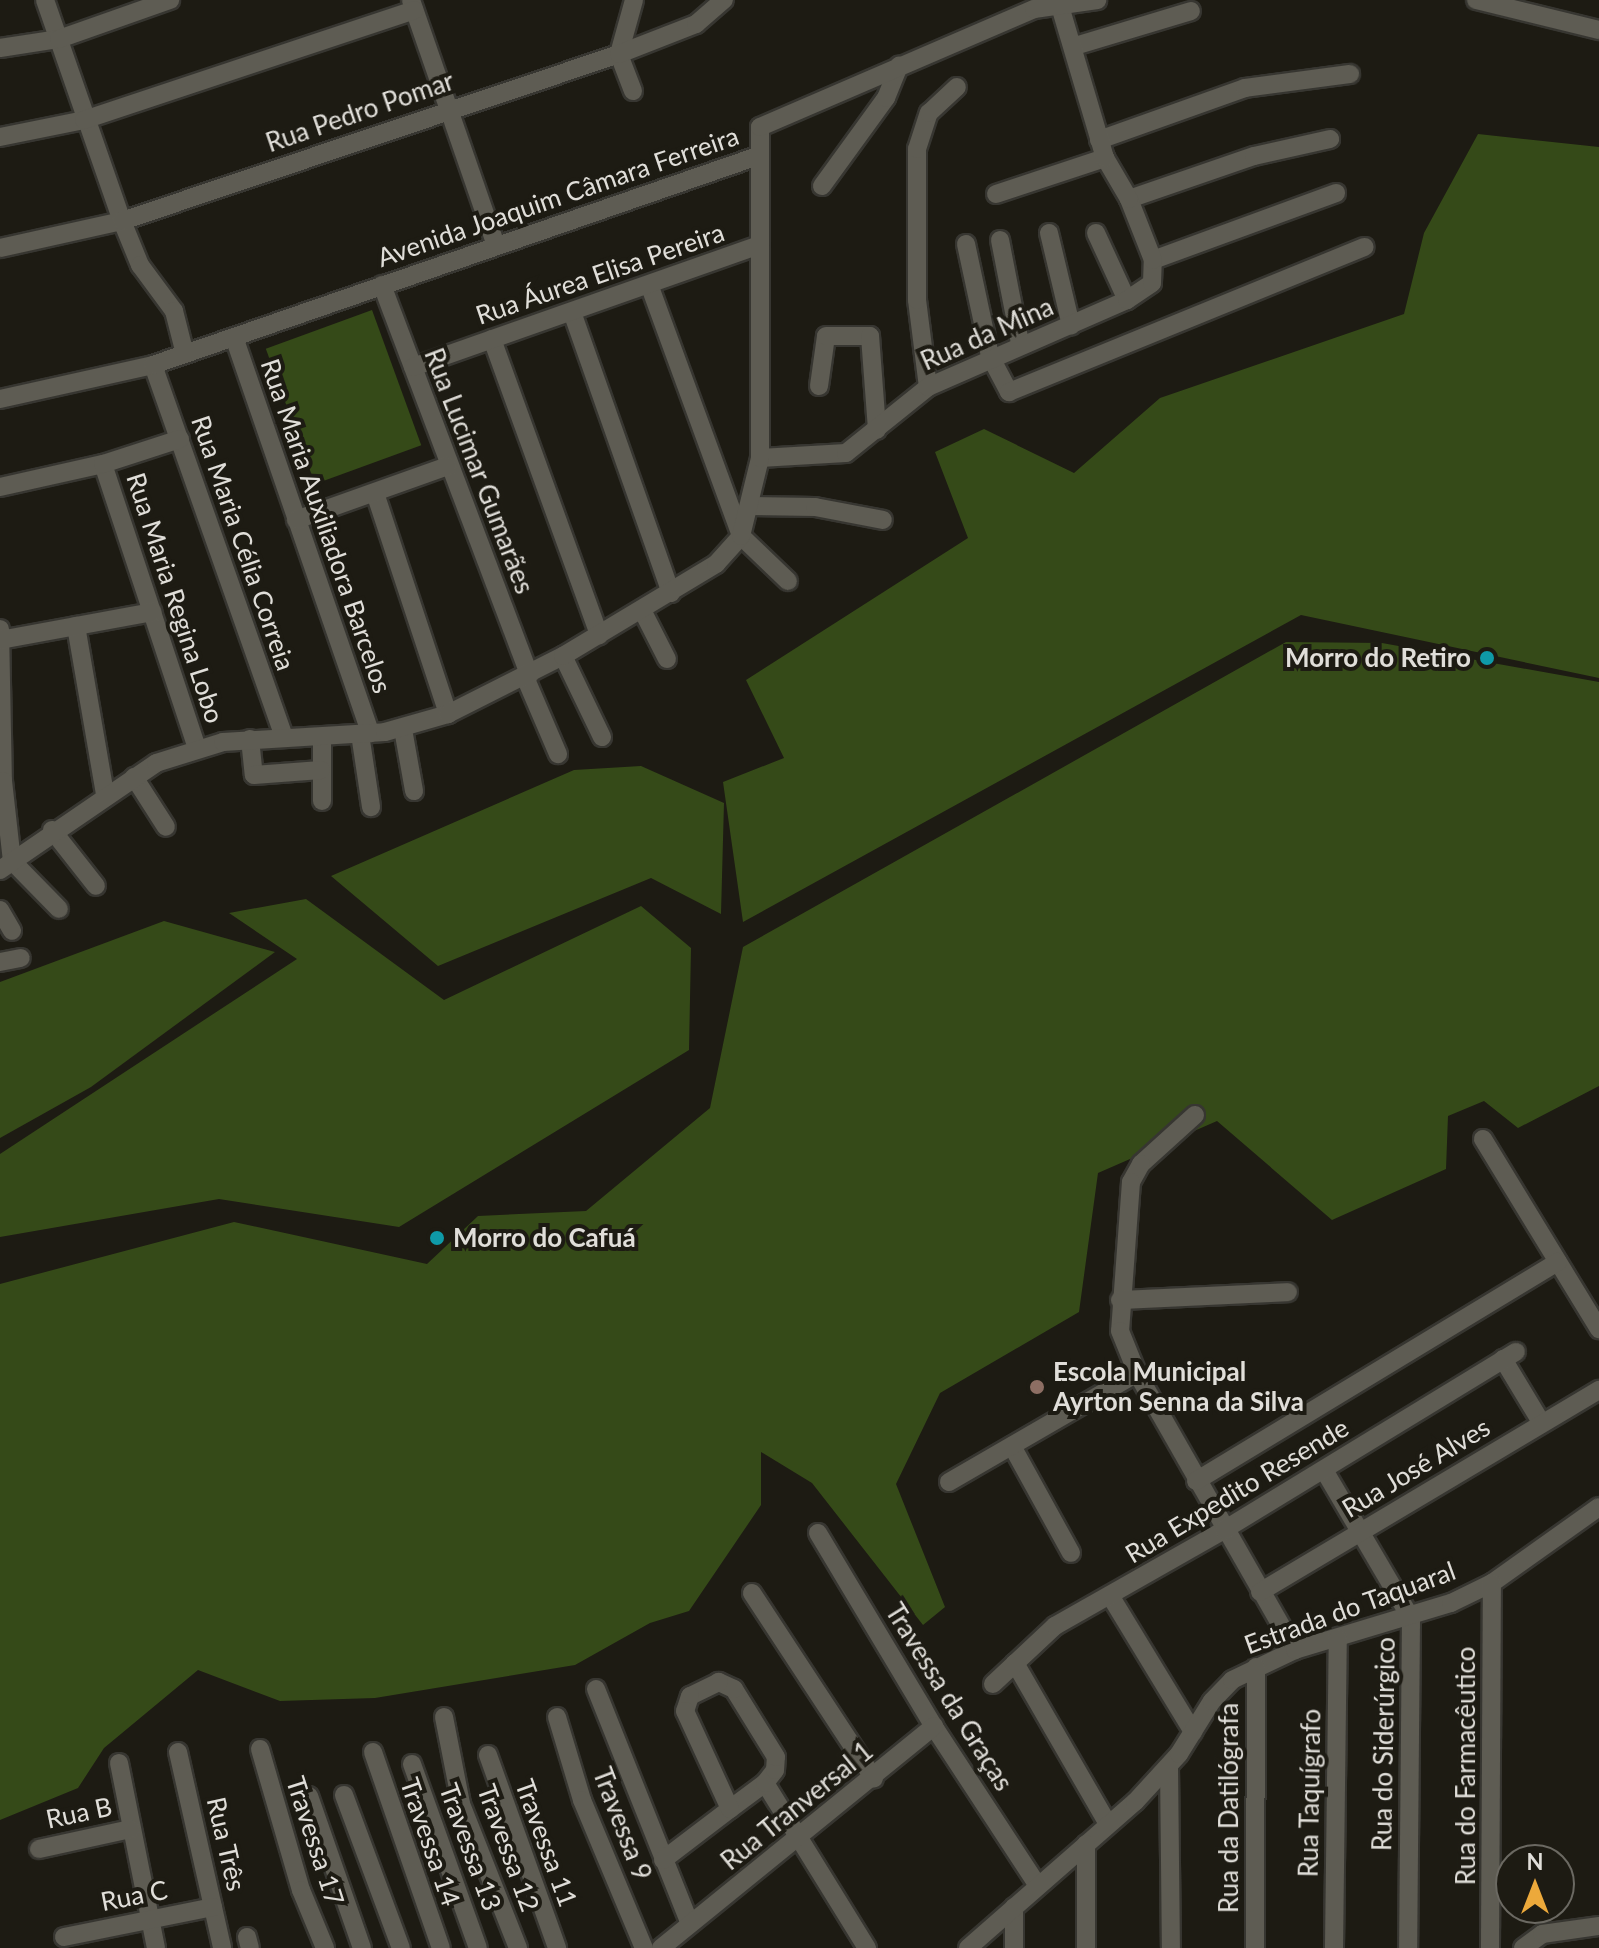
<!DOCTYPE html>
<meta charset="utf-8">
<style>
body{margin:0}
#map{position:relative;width:1599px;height:1948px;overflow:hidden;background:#1d1b13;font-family:Lato,sans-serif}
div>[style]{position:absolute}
.green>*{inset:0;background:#354a18;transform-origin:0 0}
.roads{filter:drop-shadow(2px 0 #373631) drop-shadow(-2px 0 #373631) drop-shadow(0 2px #373631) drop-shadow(0 -2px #373631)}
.minor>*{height:18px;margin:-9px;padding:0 9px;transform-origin:9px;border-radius:9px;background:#5e5c53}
.dots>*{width:22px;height:22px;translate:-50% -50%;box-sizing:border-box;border:4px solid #1d1b13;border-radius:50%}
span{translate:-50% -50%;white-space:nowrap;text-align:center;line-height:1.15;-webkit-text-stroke:8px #1d1b13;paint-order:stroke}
.street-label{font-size:26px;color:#e0ded9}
.poi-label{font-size:26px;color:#e0ded9;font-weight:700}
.right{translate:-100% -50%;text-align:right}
.left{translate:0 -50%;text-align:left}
.north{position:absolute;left:1495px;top:1844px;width:80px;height:80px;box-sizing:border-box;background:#1d1b13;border:2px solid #6b6962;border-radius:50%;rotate:0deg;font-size:22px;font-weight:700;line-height:32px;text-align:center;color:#e0ded9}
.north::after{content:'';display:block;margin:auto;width:28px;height:36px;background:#eca93b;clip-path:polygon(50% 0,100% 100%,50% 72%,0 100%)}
</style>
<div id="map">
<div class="green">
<div style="clip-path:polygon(1478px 134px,1599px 147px,1599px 678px,1301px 615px,743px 922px,723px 782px,784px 758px,746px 680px,968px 538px,935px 452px,984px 429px,1074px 473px,1160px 398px,1404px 314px,1424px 233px)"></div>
<div style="left:372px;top:310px;width:144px;height:113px;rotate:70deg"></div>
<div style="clip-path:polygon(1286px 642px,1382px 643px,1599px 682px,1599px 1086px,1518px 1128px,1484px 1101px,1448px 1116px,1446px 1169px,1332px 1220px,1217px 1121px,1098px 1173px,1079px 1312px,940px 1393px,896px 1484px,945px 1607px,923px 1625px,812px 1483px,761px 1452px,761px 1505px,689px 1611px,650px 1623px,575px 1665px,375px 1698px,280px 1701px,198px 1670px,104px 1748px,78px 1788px,0 1820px,0 1284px,234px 1222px,427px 1264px,478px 1216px,586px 1211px,710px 1108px,743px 947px)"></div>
<div style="clip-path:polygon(641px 766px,724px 803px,721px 914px,651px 878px,438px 966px,331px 876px,574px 770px)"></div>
<div style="clip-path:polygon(306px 899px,444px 1000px,641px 906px,691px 948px,689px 1050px,399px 1227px,219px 1199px,0 1237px,0 1154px,297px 959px,229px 913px)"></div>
<div style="clip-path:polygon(164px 921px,275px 952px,91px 1087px,0 1138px,0 982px)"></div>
</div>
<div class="roads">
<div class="minor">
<div style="left:45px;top:0;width:234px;rotate:70.8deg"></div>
<div style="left:122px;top:221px;width:48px;rotate:67.8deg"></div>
<div style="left:140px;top:265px;width:57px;rotate:53.5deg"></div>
<div style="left:174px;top:311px;width:44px;rotate:75.7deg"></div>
<div style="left:411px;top:0;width:260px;rotate:70.9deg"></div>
<div style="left:1476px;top:0;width:127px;rotate:13.7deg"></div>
<div style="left:1075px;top:46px;width:121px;rotate:-16.8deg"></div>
<div style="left:0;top:48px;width:60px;rotate:-8.7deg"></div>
<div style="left:59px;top:39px;width:118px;rotate:-19.4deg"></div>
<div style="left:633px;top:91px;width:40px;rotate:-111deg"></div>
<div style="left:619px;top:54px;width:56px;rotate:-74.5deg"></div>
<div style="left:0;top:137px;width:86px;rotate:-11.4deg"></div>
<div style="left:84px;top:120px;width:348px;rotate:-18.4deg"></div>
<div style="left:1099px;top:140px;width:155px;rotate:-19.6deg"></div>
<div style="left:1245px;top:88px;width:106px;rotate:-7.6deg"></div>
<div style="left:822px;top:186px;width:109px;rotate:-54deg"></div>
<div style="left:886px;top:98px;width:35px;rotate:-68deg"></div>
<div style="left:996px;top:194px;width:115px;rotate:-18.3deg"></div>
<div style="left:1129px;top:199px;width:132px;rotate:-19deg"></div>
<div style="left:1254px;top:156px;width:78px;rotate:-12.6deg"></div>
<div style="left:1049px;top:233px;width:95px;rotate:76.6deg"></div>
<div style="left:1096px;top:233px;width:74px;rotate:65.2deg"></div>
<div style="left:1000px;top:240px;width:105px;rotate:79deg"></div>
<div style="left:966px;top:244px;width:115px;rotate:77.9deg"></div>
<div style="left:990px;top:356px;width:41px;rotate:62.2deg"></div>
<div style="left:1009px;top:392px;width:384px;rotate:-22.2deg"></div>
<div style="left:0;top:248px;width:125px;rotate:-12.5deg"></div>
<div style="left:122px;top:221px;width:524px;rotate:-18.57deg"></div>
<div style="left:619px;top:54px;width:83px;rotate:-21.3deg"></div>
<div style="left:696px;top:24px;width:37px;rotate:-41deg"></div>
<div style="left:1153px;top:260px;width:195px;rotate:-20.1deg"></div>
<div style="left:382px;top:285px;width:417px;rotate:69.3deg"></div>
<div style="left:650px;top:287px;width:265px;rotate:69.9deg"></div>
<div style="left:741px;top:536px;width:65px;rotate:43.8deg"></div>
<div style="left:572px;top:312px;width:298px;rotate:70.6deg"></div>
<div style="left:234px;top:337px;width:419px;rotate:71deg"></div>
<div style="left:492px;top:339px;width:315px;rotate:70.1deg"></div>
<div style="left:153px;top:365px;width:395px;rotate:70.6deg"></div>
<div style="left:413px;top:367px;width:368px;rotate:-19.4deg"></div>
<div style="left:819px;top:386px;width:50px;rotate:-82deg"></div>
<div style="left:826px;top:336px;width:44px"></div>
<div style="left:870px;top:336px;width:94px;rotate:85.7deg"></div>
<div style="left:928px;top:387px;width:88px;rotate:-97.2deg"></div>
<div style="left:917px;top:300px;width:151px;rotate:-90deg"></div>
<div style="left:917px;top:149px;width:38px;rotate:-72deg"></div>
<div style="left:929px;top:113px;width:38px;rotate:-43deg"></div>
<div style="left:0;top:399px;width:157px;rotate:-12.5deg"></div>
<div style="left:153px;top:365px;width:640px;rotate:-19.06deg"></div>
<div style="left:760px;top:458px;width:86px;rotate:-3.3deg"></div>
<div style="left:846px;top:453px;width:105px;rotate:-38.8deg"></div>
<div style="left:928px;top:387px;width:217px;rotate:-23.6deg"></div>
<div style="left:1127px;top:300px;width:30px;rotate:-34deg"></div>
<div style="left:1152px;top:283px;width:23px;rotate:-88deg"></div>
<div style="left:1153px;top:260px;width:66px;rotate:-111.5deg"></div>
<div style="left:1129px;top:199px;width:48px;rotate:-120.3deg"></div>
<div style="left:1105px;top:158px;width:155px;rotate:-106.5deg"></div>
<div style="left:103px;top:464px;width:300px;rotate:71.7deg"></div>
<div style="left:0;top:487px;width:106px;rotate:-12.6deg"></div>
<div style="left:103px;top:464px;width:81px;rotate:-18deg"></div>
<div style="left:375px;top:493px;width:233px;rotate:71.7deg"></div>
<div style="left:751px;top:506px;width:64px;rotate:0.9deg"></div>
<div style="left:815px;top:507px;width:69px;rotate:10.8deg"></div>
<div style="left:296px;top:520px;width:161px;rotate:-19.6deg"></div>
<div style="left:642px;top:610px;width:55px;rotate:63deg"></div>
<div style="left:76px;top:626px;width:170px;rotate:80.2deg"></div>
<div style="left:0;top:629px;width:152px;rotate:88.9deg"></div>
<div style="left:3px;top:781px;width:81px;rotate:83.6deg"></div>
<div style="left:12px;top:861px;width:67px;rotate:45.6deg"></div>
<div style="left:0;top:640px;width:155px;rotate:-10.4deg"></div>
<div style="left:563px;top:656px;width:90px;rotate:64.3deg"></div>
<div style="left:525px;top:677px;width:84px;rotate:66.8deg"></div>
<div style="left:403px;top:729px;width:63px;rotate:79.9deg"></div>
<div style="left:360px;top:734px;width:74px;rotate:81.4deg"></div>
<div style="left:322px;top:738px;width:63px;rotate:90deg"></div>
<div style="left:250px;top:739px;width:36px;rotate:84deg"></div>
<div style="left:254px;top:775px;width:67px;rotate:-4.3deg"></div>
<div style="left:134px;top:777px;width:59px;rotate:57.4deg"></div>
<div style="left:52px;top:830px;width:71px;rotate:51.8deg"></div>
<div style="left:0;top:870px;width:189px;rotate:-34.4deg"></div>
<div style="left:156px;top:763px;width:70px;rotate:-17.4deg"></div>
<div style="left:223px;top:742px;width:162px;rotate:-3.5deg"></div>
<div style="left:385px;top:732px;width:66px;rotate:-15.9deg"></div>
<div style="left:448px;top:714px;width:129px;rotate:-26.8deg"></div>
<div style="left:563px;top:656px;width:179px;rotate:-31deg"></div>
<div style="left:716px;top:564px;width:38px;rotate:-48deg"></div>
<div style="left:741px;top:536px;width:80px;rotate:-76.3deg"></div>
<div style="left:760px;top:458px;width:331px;rotate:-90deg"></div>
<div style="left:760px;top:127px;width:298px;rotate:-23.3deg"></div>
<div style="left:1034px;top:9px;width:64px;rotate:-8.1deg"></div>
<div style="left:0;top:910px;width:24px;rotate:60deg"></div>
<div style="left:0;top:962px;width:21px;rotate:-11deg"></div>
<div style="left:1195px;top:1115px;width:73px;rotate:137.8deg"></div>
<div style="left:1141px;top:1164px;width:21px;rotate:119deg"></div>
<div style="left:1131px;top:1182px;width:149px;rotate:94.2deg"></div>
<div style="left:1120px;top:1331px;width:45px;rotate:68deg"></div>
<div style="left:1137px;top:1373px;width:319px;rotate:60.3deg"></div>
<div style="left:1483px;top:1139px;width:223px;rotate:58.6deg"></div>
<div style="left:1120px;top:1300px;width:168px;rotate:-2.7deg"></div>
<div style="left:1503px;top:1359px;width:74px;rotate:58.9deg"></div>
<div style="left:1012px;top:1446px;width:122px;rotate:61.1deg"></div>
<div style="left:1324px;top:1470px;width:172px;rotate:59.6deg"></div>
<div style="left:1411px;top:1618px;width:330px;rotate:90.5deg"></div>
<div style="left:1196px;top:1481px;width:423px;rotate:-31.2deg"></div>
<div style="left:949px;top:1482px;width:217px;rotate:-30.1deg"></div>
<div style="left:818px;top:1533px;width:230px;rotate:59.1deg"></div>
<div style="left:936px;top:1730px;width:186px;rotate:56.8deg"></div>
<div style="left:1260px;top:1592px;width:395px;rotate:-30.8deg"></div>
<div style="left:752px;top:1593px;width:222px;rotate:56.7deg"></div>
<div style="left:1111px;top:1597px;width:158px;rotate:58.7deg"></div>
<div style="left:1015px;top:1663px;width:186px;rotate:60deg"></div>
<div style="left:993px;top:1684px;width:85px;rotate:-43.1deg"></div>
<div style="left:1055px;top:1626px;width:194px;rotate:-29.6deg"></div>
<div style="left:1224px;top:1530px;width:342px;rotate:-31.4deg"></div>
<div style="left:596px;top:1689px;width:253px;rotate:68.2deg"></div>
<div style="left:444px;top:1717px;width:89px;rotate:78.9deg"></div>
<div style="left:461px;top:1804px;width:155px;rotate:68.4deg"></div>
<div style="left:557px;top:1717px;width:87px;rotate:73.2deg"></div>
<div style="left:582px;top:1800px;width:160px;rotate:67.3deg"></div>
<div style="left:260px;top:1749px;width:147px;rotate:73.8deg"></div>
<div style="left:301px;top:1890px;width:63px;rotate:67.5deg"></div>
<div style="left:178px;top:1752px;width:201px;rotate:77.3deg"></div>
<div style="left:373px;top:1752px;width:207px;rotate:70.9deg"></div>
<div style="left:488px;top:1755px;width:205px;rotate:70.3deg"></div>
<div style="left:119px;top:1763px;width:189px;rotate:78.7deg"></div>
<div style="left:412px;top:1764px;width:195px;rotate:70.3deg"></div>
<div style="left:1169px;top:1766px;width:182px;rotate:89.4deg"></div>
<div style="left:765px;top:1783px;width:194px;rotate:58.3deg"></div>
<div style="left:344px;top:1795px;width:163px;rotate:69.6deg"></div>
<div style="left:309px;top:1796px;width:161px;rotate:70.8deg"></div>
<div style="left:39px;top:1849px;width:94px;rotate:-12.3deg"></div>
<div style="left:663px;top:1860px;width:84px;rotate:-37.3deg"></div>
<div style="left:730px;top:1809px;width:44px;rotate:-36.6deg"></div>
<div style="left:765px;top:1783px;width:16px;rotate:-52deg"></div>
<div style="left:775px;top:1770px;width:13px;rotate:-86deg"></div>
<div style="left:776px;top:1757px;width:80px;rotate:-121.7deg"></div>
<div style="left:734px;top:1689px;width:17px;rotate:-155deg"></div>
<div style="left:719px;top:1682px;width:32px;rotate:154deg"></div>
<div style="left:690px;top:1696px;width:16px;rotate:108deg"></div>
<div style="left:685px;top:1711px;width:108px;rotate:65.3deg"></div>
<div style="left:1014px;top:1907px;width:41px;rotate:90deg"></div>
<div style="left:64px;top:1937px;width:152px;rotate:-11.4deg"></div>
<div style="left:247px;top:1937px;width:11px;rotate:75deg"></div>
<div style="left:661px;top:1948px;width:352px;rotate:-39.1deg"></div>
<div style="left:968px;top:1948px;width:222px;rotate:-41.2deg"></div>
<div style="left:1135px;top:1802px;width:65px;rotate:-47.5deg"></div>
<div style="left:1179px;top:1754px;width:62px;rotate:-58.1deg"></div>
<div style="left:1212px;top:1701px;width:29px;rotate:-46deg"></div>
<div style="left:1232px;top:1680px;width:70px;rotate:-25.5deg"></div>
<div style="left:1295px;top:1650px;width:163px;rotate:-16.8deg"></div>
<div style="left:1451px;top:1603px;width:46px;rotate:-26deg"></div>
<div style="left:1492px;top:1583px;width:131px;rotate:-35.4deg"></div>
<div style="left:1086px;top:1948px;width:104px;rotate:-90deg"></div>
<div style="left:1255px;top:1948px;width:281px;rotate:-89.8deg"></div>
<div style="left:1334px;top:1948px;width:310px;rotate:-89.3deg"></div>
<div style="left:1490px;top:1948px;width:365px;rotate:-89.7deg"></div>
<div style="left:1523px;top:1948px;width:24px;rotate:-36deg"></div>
<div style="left:1542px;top:1934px;width:58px;rotate:-8deg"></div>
</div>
</div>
<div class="dots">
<div style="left:1487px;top:658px;background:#0f9aa8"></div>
<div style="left:437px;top:1238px;background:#0f9aa8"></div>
<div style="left:1037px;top:1387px;background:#8d6e63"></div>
</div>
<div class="street-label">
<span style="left:360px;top:112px;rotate:-19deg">Rua Pedro Pomar</span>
<span style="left:558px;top:197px;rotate:-19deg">Avenida Joaquim Câmara Ferreira</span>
<span style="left:600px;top:274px;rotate:-19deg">Rua Áurea Elisa Pereira</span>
<span style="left:987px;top:334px;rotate:-24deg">Rua da Mina</span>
<span style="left:479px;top:471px;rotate:69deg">Rua Lucimar Gumarães</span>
<span style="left:326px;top:526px;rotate:71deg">Rua Maria Auxiliadora Barcelos</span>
<span style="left:243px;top:543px;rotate:71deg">Rua Maria Célia Correia</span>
<span style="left:175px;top:598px;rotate:72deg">Rua Maria Regina Lobo</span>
<span style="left:1416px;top:1468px;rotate:-31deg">Rua José Alves</span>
<span style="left:1237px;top:1491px;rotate:-31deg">Rua Expedito Resende</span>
<span style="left:1350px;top:1608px;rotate:-20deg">Estrada do Taquaral</span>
<span style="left:949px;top:1697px;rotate:58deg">Travessa da Graças</span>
<span style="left:1384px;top:1744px;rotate:-89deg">Rua do Siderúrgico</span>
<span style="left:1466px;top:1766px;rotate:-90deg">Rua do Farmacêutico</span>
<span style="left:1310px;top:1793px;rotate:-89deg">Rua Taquígrafo</span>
<span style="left:797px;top:1806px;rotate:-39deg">Rua Tranversal 1</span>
<span style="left:1229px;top:1808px;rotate:-90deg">Rua da Datilógrafa</span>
<span style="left:79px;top:1813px;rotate:-12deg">Rua B</span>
<span style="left:622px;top:1824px;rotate:69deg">Travessa 9</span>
<span style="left:315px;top:1841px;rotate:72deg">Travessa 17</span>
<span style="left:430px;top:1842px;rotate:71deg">Travessa 14</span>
<span style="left:546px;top:1843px;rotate:70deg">Travessa 11</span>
<span style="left:226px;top:1844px;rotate:77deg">Rua Três</span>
<span style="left:470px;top:1847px;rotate:70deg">Travessa 13</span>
<span style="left:508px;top:1848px;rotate:70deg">Travessa 12</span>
<span style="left:134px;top:1896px;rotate:-11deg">Rua C</span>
</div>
<div class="poi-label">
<span class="right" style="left:1471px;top:658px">Morro do Retiro</span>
<span class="left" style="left:453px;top:1238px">Morro do Cafuá</span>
<span class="left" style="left:1053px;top:1387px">Escola Municipal<br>Ayrton Senna da Silva</span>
</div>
<div class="north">N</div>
</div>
